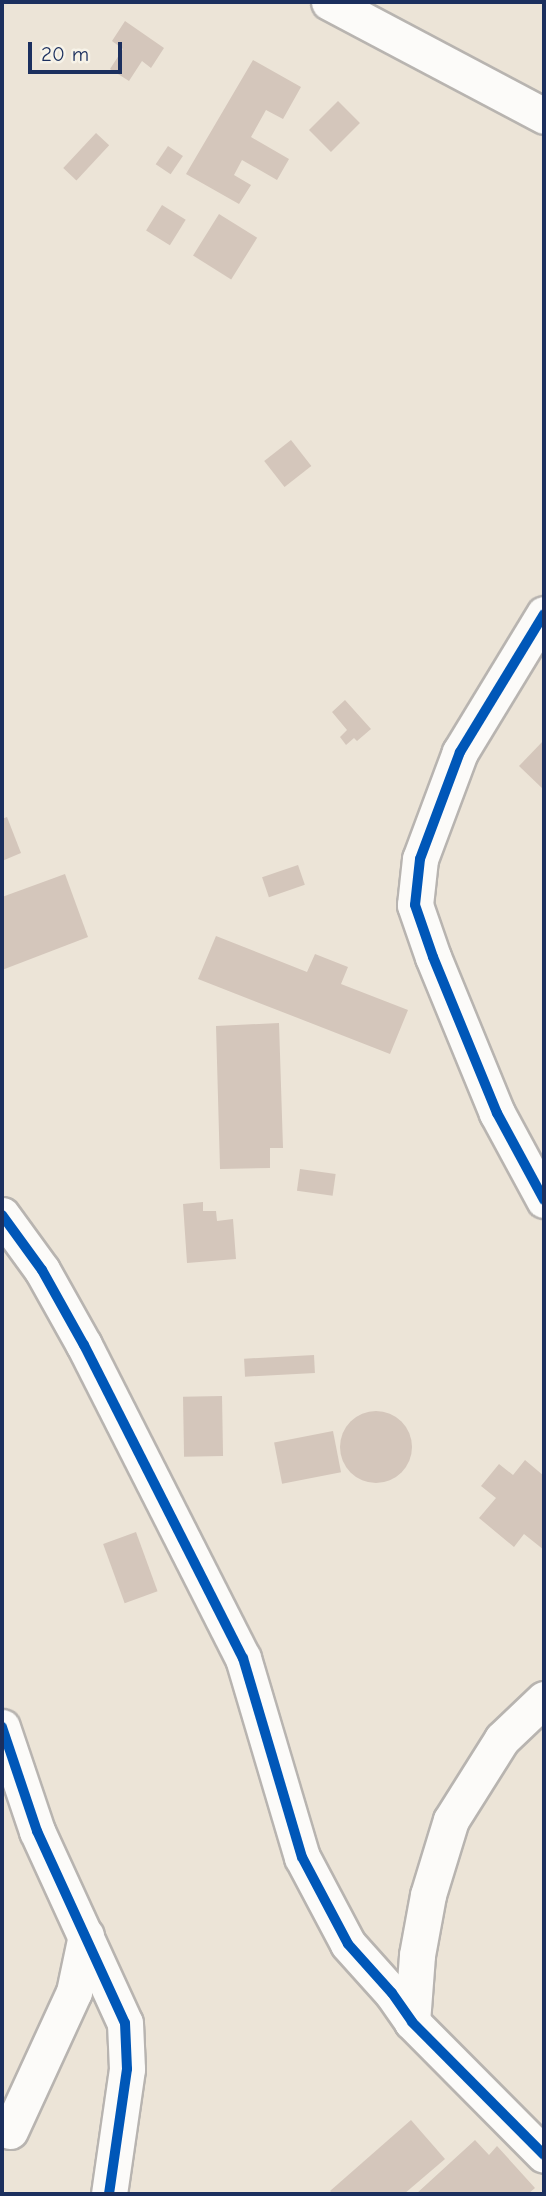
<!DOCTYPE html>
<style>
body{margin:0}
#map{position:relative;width:546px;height:2196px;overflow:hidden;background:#ece4d7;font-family:"Comic Neue",sans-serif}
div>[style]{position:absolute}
.building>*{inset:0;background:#d4c6bb;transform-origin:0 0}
.round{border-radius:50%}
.roads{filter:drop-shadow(2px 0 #b8b4b0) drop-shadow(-2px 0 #b8b4b0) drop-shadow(0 2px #b8b4b0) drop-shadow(0 -2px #b8b4b0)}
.minor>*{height:35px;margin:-17.5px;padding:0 17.5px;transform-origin:17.5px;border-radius:17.5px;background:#fcfbf9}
.cycleway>*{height:10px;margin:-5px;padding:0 5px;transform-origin:5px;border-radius:5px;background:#0057b8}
span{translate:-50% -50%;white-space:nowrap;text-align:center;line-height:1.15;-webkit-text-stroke:6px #f7f3e8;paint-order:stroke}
.frame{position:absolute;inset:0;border:4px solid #1b2f5e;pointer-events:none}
.scale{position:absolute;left:28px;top:42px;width:94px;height:32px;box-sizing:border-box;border:4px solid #1b2f5e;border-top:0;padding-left:9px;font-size:21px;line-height:24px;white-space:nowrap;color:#1b2f5e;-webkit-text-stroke:5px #f7f3e8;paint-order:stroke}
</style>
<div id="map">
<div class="building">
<div style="clip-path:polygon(125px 21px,164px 48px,151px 68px,142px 61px,129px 81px,110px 69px,123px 49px,112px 41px)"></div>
<div style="clip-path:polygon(253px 60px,301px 87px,283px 119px,266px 110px,251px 137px,289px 159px,277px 180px,242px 160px,234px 175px,251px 185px,239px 204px,186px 174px)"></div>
<div style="left:338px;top:101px;width:31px;height:41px;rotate:45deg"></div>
<div style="left:96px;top:133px;width:18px;height:48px;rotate:43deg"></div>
<div style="left:168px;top:146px;width:18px;height:22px;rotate:34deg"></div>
<div style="left:162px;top:205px;width:28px;height:30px;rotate:32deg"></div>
<div style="left:219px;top:214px;width:45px;height:49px;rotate:32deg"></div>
<div style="left:291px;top:440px;width:33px;height:34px;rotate:52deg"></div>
<div style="clip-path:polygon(345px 700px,371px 729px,357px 741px,354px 738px,346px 745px,340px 737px,347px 730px,332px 712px)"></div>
<div style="clip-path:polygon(544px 740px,544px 790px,519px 766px)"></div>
<div style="clip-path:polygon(7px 817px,21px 853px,2px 861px,2px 819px)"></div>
<div style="left:298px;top:865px;width:21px;height:38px;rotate:71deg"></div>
<div style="clip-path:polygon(65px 874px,88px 937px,2px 970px,2px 897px)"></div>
<div style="clip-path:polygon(216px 936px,307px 972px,315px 954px,348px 967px,341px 984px,408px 1010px,390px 1054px,198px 979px)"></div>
<div style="clip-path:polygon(279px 1023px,283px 1148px,270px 1148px,270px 1168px,220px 1169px,216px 1026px)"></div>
<div style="left:300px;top:1169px;width:36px;height:22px;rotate:8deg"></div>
<div style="clip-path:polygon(203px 1202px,203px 1211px,216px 1211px,217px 1221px,233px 1219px,236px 1259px,187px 1263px,183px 1204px)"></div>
<div style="left:314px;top:1355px;width:18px;height:70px;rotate:87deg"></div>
<div style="left:222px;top:1396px;width:60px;height:39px;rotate:89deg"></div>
<div class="round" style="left:340px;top:1411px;width:72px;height:72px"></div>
<div style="left:333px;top:1431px;width:42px;height:60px;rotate:79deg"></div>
<div style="clip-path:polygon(525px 1460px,544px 1476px,544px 1550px,524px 1534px,514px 1547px,479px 1518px,496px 1498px,481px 1486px,499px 1464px,513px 1475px)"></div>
<div style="left:136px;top:1532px;width:63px;height:35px;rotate:70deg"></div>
<div style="clip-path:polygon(411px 2120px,445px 2159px,404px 2194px,333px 2194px,330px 2191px)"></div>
<div style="clip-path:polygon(475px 2140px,489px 2155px,497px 2146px,535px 2188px,528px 2194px,416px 2194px)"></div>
</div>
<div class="roads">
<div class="minor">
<div style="left:329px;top:2px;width:243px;rotate:27.9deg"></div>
<div style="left:544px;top:614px;width:162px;rotate:121.3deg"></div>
<div style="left:460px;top:752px;width:114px;rotate:110.5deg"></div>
<div style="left:420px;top:859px;width:46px;rotate:96.2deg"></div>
<div style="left:415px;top:905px;width:55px;rotate:70.9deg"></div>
<div style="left:433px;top:957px;width:169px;rotate:67.7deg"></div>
<div style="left:497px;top:1113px;width:99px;rotate:61.6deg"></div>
<div style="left:2px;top:1215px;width:68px;rotate:54deg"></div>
<div style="left:42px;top:1270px;width:86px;rotate:60.8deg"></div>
<div style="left:84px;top:1345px;width:351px;rotate:63.1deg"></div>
<div style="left:243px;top:1658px;width:208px;rotate:73.5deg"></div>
<div style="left:302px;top:1857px;width:98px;rotate:62.1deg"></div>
<div style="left:348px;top:1944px;width:66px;rotate:48.1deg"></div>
<div style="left:392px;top:1993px;width:35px;rotate:55deg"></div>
<div style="left:412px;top:2022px;width:187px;rotate:45.2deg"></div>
<div style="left:2px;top:1727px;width:110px;rotate:71.4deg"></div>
<div style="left:37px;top:1831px;width:211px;rotate:65.4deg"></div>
<div style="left:125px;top:2023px;width:46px;rotate:87.5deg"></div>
<div style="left:127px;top:2069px;width:126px;rotate:98.2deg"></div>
<div style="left:412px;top:2022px;width:67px;rotate:-85.7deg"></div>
<div style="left:417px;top:1955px;width:61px;rotate:-79.6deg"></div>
<div style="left:428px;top:1895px;width:78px;rotate:-73deg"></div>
<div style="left:451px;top:1820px;width:96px;rotate:-57.8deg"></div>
<div style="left:502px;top:1739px;width:58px;rotate:-43.6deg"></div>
<div style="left:10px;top:2131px;width:153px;rotate:-65.3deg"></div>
<div style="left:74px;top:1992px;width:58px;rotate:-78.1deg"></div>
</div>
</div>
<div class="cycleway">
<div style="left:544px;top:614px;width:162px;rotate:121.3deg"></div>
<div style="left:460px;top:752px;width:114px;rotate:110.5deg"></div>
<div style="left:420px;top:859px;width:46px;rotate:96.2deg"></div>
<div style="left:415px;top:905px;width:55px;rotate:70.9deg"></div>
<div style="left:433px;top:957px;width:169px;rotate:67.7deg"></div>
<div style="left:497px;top:1113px;width:99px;rotate:61.6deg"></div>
<div style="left:2px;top:1215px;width:68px;rotate:54deg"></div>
<div style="left:42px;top:1270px;width:86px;rotate:60.8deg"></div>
<div style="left:84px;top:1345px;width:351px;rotate:63.1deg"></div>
<div style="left:243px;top:1658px;width:208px;rotate:73.5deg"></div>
<div style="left:302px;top:1857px;width:98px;rotate:62.1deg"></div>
<div style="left:348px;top:1944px;width:66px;rotate:48.1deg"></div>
<div style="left:392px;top:1993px;width:35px;rotate:55deg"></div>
<div style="left:412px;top:2022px;width:187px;rotate:45.2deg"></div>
<div style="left:2px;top:1727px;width:110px;rotate:71.4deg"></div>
<div style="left:37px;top:1831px;width:211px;rotate:65.4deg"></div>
<div style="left:125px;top:2023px;width:46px;rotate:87.5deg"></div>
<div style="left:127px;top:2069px;width:126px;rotate:98.2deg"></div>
</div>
<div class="frame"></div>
<div class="scale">20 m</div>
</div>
